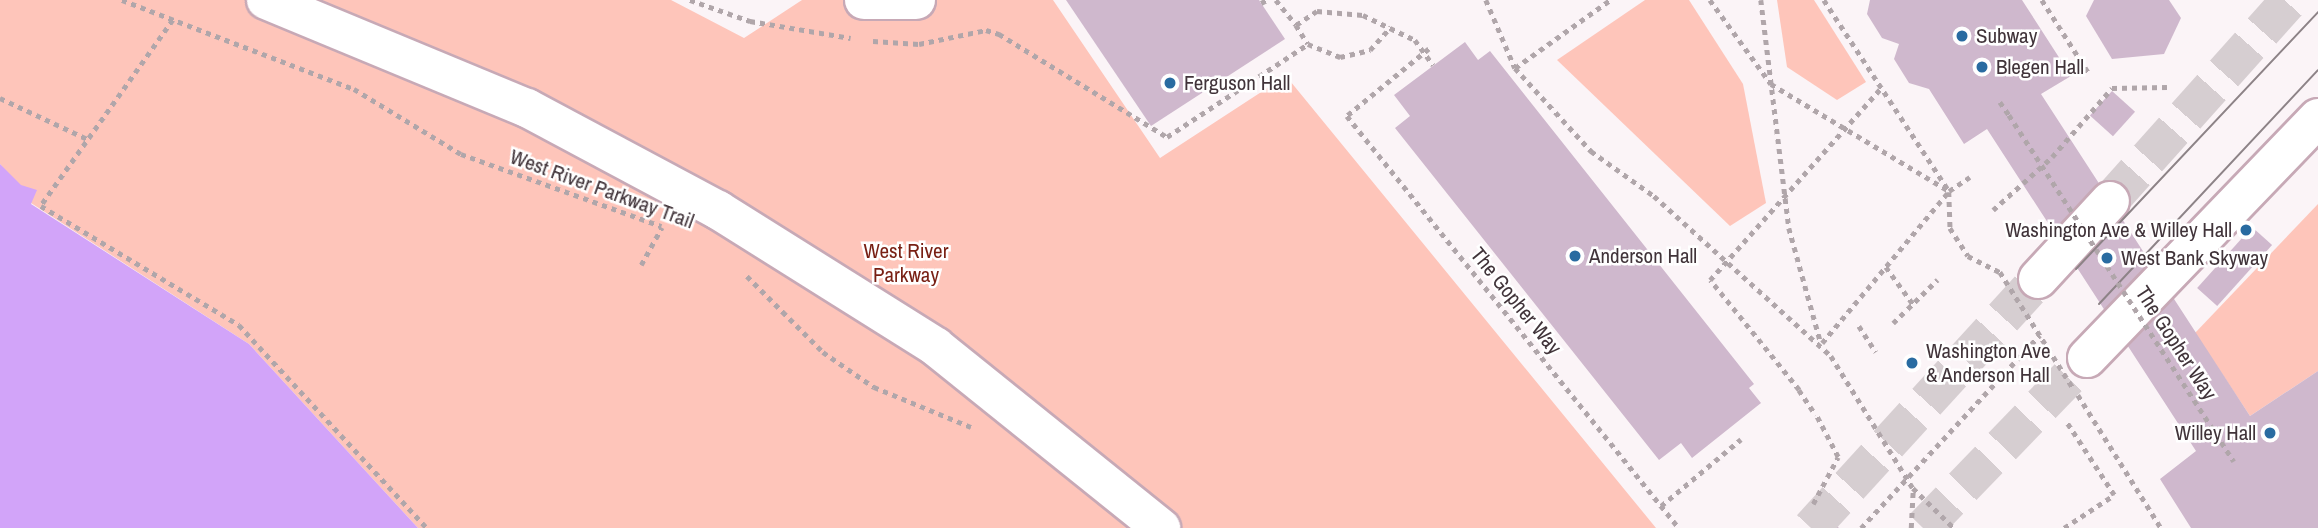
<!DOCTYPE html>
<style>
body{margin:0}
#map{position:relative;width:2318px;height:528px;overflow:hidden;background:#fbf4f7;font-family:"Archivo Narrow",sans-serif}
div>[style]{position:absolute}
.green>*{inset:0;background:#fec5ba}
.water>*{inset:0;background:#d2a4f9}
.building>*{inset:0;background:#cfb8cd;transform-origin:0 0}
.minor-tunnel>*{height:38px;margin-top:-19px;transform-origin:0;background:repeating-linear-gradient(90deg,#d6ced1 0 38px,transparent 0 57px)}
.path>*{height:4.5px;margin-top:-2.25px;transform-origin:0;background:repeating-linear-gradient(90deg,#b0a6aa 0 5px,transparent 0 10px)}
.roads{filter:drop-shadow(2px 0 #c7a9b6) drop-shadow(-2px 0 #c7a9b6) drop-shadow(0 2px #c7a9b6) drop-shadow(0 -2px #c7a9b6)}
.minor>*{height:38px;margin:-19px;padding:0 19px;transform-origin:19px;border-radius:19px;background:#fff}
.tram>*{height:2px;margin:-1px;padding:0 1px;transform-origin:1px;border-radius:1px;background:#8d8387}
.path-bridge>*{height:4.5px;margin-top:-2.25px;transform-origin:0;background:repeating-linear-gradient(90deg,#b0a6aa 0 5px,transparent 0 10px)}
.dots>*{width:19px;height:19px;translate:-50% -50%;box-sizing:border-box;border:4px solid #fff;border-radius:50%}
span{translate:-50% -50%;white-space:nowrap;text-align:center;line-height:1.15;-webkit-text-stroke:5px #fff;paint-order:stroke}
.poi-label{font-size:21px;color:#41343a}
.left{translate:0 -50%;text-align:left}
.right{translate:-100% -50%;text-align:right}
.street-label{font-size:21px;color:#41343a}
.park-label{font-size:21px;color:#781f13}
</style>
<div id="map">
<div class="green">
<div style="clip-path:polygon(0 0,671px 0,744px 38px,802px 0,1053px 0,1160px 158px,1286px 76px,1656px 528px,418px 528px,249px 344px,31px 203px,0 164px)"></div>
<div style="clip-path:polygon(1645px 0,1689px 0,1743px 84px,1766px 203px,1730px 226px,1557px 60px)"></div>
<div style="clip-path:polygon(1777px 0,1814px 0,1866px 82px,1837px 100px,1787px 67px)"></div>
<div style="clip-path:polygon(2318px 204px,2318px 371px,2250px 416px,2195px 333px)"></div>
</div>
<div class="water">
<div style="clip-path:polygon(0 164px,21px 185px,37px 190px,31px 204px,249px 344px,418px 528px,0 528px)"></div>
</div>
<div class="building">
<div style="clip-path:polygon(1066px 0,1259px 0,1285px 39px,1151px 126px)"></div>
<div style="clip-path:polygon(1870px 0,2022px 0,2071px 76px,2041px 94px,2250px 416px,2318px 371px,2318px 528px,2191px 528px,2160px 479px,2196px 451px,1987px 129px,1964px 144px,1929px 89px,1909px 83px,1894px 59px,1899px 44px,1882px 38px,1867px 14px)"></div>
<div style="clip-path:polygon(2094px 0,2169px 0,2181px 18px,2164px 54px,2112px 59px,2086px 16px)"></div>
<div style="clip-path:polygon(1465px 42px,1478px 60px,1490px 51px,1754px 384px,1749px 388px,1761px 403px,1692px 458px,1681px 443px,1659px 460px,1395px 128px,1410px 116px,1394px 95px)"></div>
<div style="left:2112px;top:91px;width:31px;height:33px;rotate:42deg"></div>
<div style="left:2252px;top:227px;width:27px;height:82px;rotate:42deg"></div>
<div style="clip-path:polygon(1829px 519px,1839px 528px,1820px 528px)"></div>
</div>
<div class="minor-tunnel">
<div style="left:2110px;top:201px;width:270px;rotate:-48.2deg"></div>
<div style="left:1811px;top:528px;width:337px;rotate:-47.6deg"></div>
<div style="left:1923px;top:528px;width:236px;rotate:-46deg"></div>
</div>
<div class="path">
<div style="left:122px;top:0;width:248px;rotate:21deg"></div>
<div style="left:354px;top:89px;width:125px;rotate:31.3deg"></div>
<div style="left:461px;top:154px;width:213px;rotate:19.8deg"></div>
<div style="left:690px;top:0;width:64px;rotate:19.3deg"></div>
<div style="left:750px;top:21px;width:102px;rotate:9.6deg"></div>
<div style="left:1276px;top:0;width:32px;rotate:51deg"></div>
<div style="left:1296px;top:25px;width:25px;rotate:-34deg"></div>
<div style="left:1317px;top:11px;width:46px;rotate:5deg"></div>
<div style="left:1363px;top:15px;width:58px;rotate:25.7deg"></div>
<div style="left:1415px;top:40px;width:31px;rotate:54deg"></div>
<div style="left:1486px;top:0;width:74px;rotate:66.9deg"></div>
<div style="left:1515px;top:68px;width:113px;rotate:47.5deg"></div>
<div style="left:1591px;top:151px;width:77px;rotate:35.5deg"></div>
<div style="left:1654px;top:196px;width:239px;rotate:42.1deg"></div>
<div style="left:1710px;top:0;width:104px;rotate:54deg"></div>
<div style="left:1771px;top:84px;width:208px;rotate:31deg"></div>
<div style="left:1761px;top:0;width:230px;rotate:83deg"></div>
<div style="left:1789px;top:228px;width:119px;rotate:74.5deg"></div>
<div style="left:1824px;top:0;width:228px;rotate:56.8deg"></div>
<div style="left:1949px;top:191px;width:25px;rotate:-34deg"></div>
<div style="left:2042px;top:0;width:89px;rotate:57.4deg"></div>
<div style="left:1261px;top:3px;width:7px;rotate:-27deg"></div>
<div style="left:173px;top:20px;width:228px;rotate:125.4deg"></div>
<div style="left:41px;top:206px;width:231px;rotate:31deg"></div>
<div style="left:239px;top:325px;width:277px;rotate:47.2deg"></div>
<div style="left:1296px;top:25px;width:22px;rotate:58deg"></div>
<div style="left:873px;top:41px;width:46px;rotate:3.7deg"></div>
<div style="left:919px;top:44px;width:68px;rotate:-11.8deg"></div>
<div style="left:986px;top:30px;width:14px;rotate:17deg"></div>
<div style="left:999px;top:34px;width:197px;rotate:31.5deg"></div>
<div style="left:1167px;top:137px;width:169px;rotate:-33.4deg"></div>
<div style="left:1308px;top:44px;width:35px;rotate:22deg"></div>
<div style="left:1340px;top:57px;width:31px;rotate:-13deg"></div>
<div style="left:1370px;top:50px;width:31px;rotate:-48deg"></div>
<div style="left:1515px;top:68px;width:117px;rotate:-35.6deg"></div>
<div style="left:0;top:98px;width:96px;rotate:25.2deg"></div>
<div style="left:2000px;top:102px;width:16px;rotate:55deg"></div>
<div style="left:1949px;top:192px;width:36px;rotate:88deg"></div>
<div style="left:1993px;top:210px;width:79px;rotate:-41.9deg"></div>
<div style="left:2052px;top:157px;width:91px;rotate:-49deg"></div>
<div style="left:2112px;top:88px;width:55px;rotate:-1deg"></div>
<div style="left:641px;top:265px;width:43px;rotate:-61.1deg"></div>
<div style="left:1886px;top:267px;width:46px;rotate:53.9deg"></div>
<div style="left:747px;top:276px;width:107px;rotate:45deg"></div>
<div style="left:823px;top:352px;width:62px;rotate:34.5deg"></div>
<div style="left:874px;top:387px;width:105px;rotate:22.4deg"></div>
<div style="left:1893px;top:323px;width:62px;rotate:-44.3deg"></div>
<div style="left:1822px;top:343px;width:198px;rotate:-50.1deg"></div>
<div style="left:1799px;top:390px;width:141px;rotate:-129deg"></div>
<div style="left:1710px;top:280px;width:256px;rotate:-48.3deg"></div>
<div style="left:2078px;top:395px;width:157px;rotate:58deg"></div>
<div style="left:1813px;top:504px;width:53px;rotate:-62deg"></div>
<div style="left:1838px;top:457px;width:47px;rotate:-117.6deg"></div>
<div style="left:1661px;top:506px;width:104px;rotate:-39.9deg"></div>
<div style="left:1861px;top:528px;width:263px;rotate:-47.2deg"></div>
<div style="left:2064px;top:528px;width:60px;rotate:-33.4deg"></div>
<div style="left:2114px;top:495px;width:86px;rotate:-123.1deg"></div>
</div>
<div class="roads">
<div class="minor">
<div style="left:266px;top:0;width:282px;rotate:22.5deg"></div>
<div style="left:527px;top:108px;width:217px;rotate:28.1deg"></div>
<div style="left:718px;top:210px;width:257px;rotate:32.1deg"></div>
<div style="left:936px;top:347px;width:289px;rotate:38.8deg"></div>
<div style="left:864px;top:0;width:52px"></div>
<div style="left:2038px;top:279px;width:106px;rotate:-47.3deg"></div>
<div style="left:2087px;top:358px;width:333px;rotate:-46.1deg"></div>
</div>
</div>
<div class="tram">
<div style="left:2076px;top:269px;width:353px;rotate:-46.7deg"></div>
<div style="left:2099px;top:304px;width:320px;rotate:-46.9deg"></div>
</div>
<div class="path-bridge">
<div style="left:1429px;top:49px;width:106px;rotate:140.7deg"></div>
<div style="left:1347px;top:116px;width:529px;rotate:51.14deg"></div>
<div style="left:2009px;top:115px;width:413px;rotate:57deg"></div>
<div style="left:1950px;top:228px;width:33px;rotate:57deg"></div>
<div style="left:1968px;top:256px;width:36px;rotate:27deg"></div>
<div style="left:2000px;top:272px;width:137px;rotate:57.8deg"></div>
<div style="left:1859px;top:326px;width:31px;rotate:57deg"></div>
<div style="left:1831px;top:356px;width:155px;rotate:58.2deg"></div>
<div style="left:1913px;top:488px;width:57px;rotate:44.3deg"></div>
<div style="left:1799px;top:390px;width:30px;rotate:56deg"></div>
<div style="left:1911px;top:528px;width:39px;rotate:-87deg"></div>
</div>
<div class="dots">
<div style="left:1962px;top:36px;background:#296ba1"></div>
<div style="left:1982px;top:67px;background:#296ba1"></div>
<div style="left:1170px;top:83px;background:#296ba1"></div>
<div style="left:2246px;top:230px;background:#296ba1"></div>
<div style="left:1575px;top:256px;background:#296ba1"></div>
<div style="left:2107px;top:258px;background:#296ba1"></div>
<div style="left:1912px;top:363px;background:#296ba1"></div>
<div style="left:2270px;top:433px;background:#296ba1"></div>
</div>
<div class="poi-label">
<span class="left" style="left:1976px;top:36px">Subway</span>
<span class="left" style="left:1996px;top:67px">Blegen Hall</span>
<span class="left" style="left:1184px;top:83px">Ferguson Hall</span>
<span class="right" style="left:2232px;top:230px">Washington Ave &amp; Willey Hall</span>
<span class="left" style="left:1589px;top:256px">Anderson Hall</span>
<span class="left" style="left:2121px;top:258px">West Bank Skyway</span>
<span class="left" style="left:1926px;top:363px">Washington Ave<br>&amp; Anderson Hall</span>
<span class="right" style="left:2256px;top:433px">Willey Hall</span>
</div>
<div class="street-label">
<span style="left:602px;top:189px;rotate:20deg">West River Parkway Trail</span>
<span style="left:1516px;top:301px;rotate:51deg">The Gopher Way</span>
<span style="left:2176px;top:343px;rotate:57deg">The Gopher Way</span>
</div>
<div class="park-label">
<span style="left:906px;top:263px">West River<br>Parkway</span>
</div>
</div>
